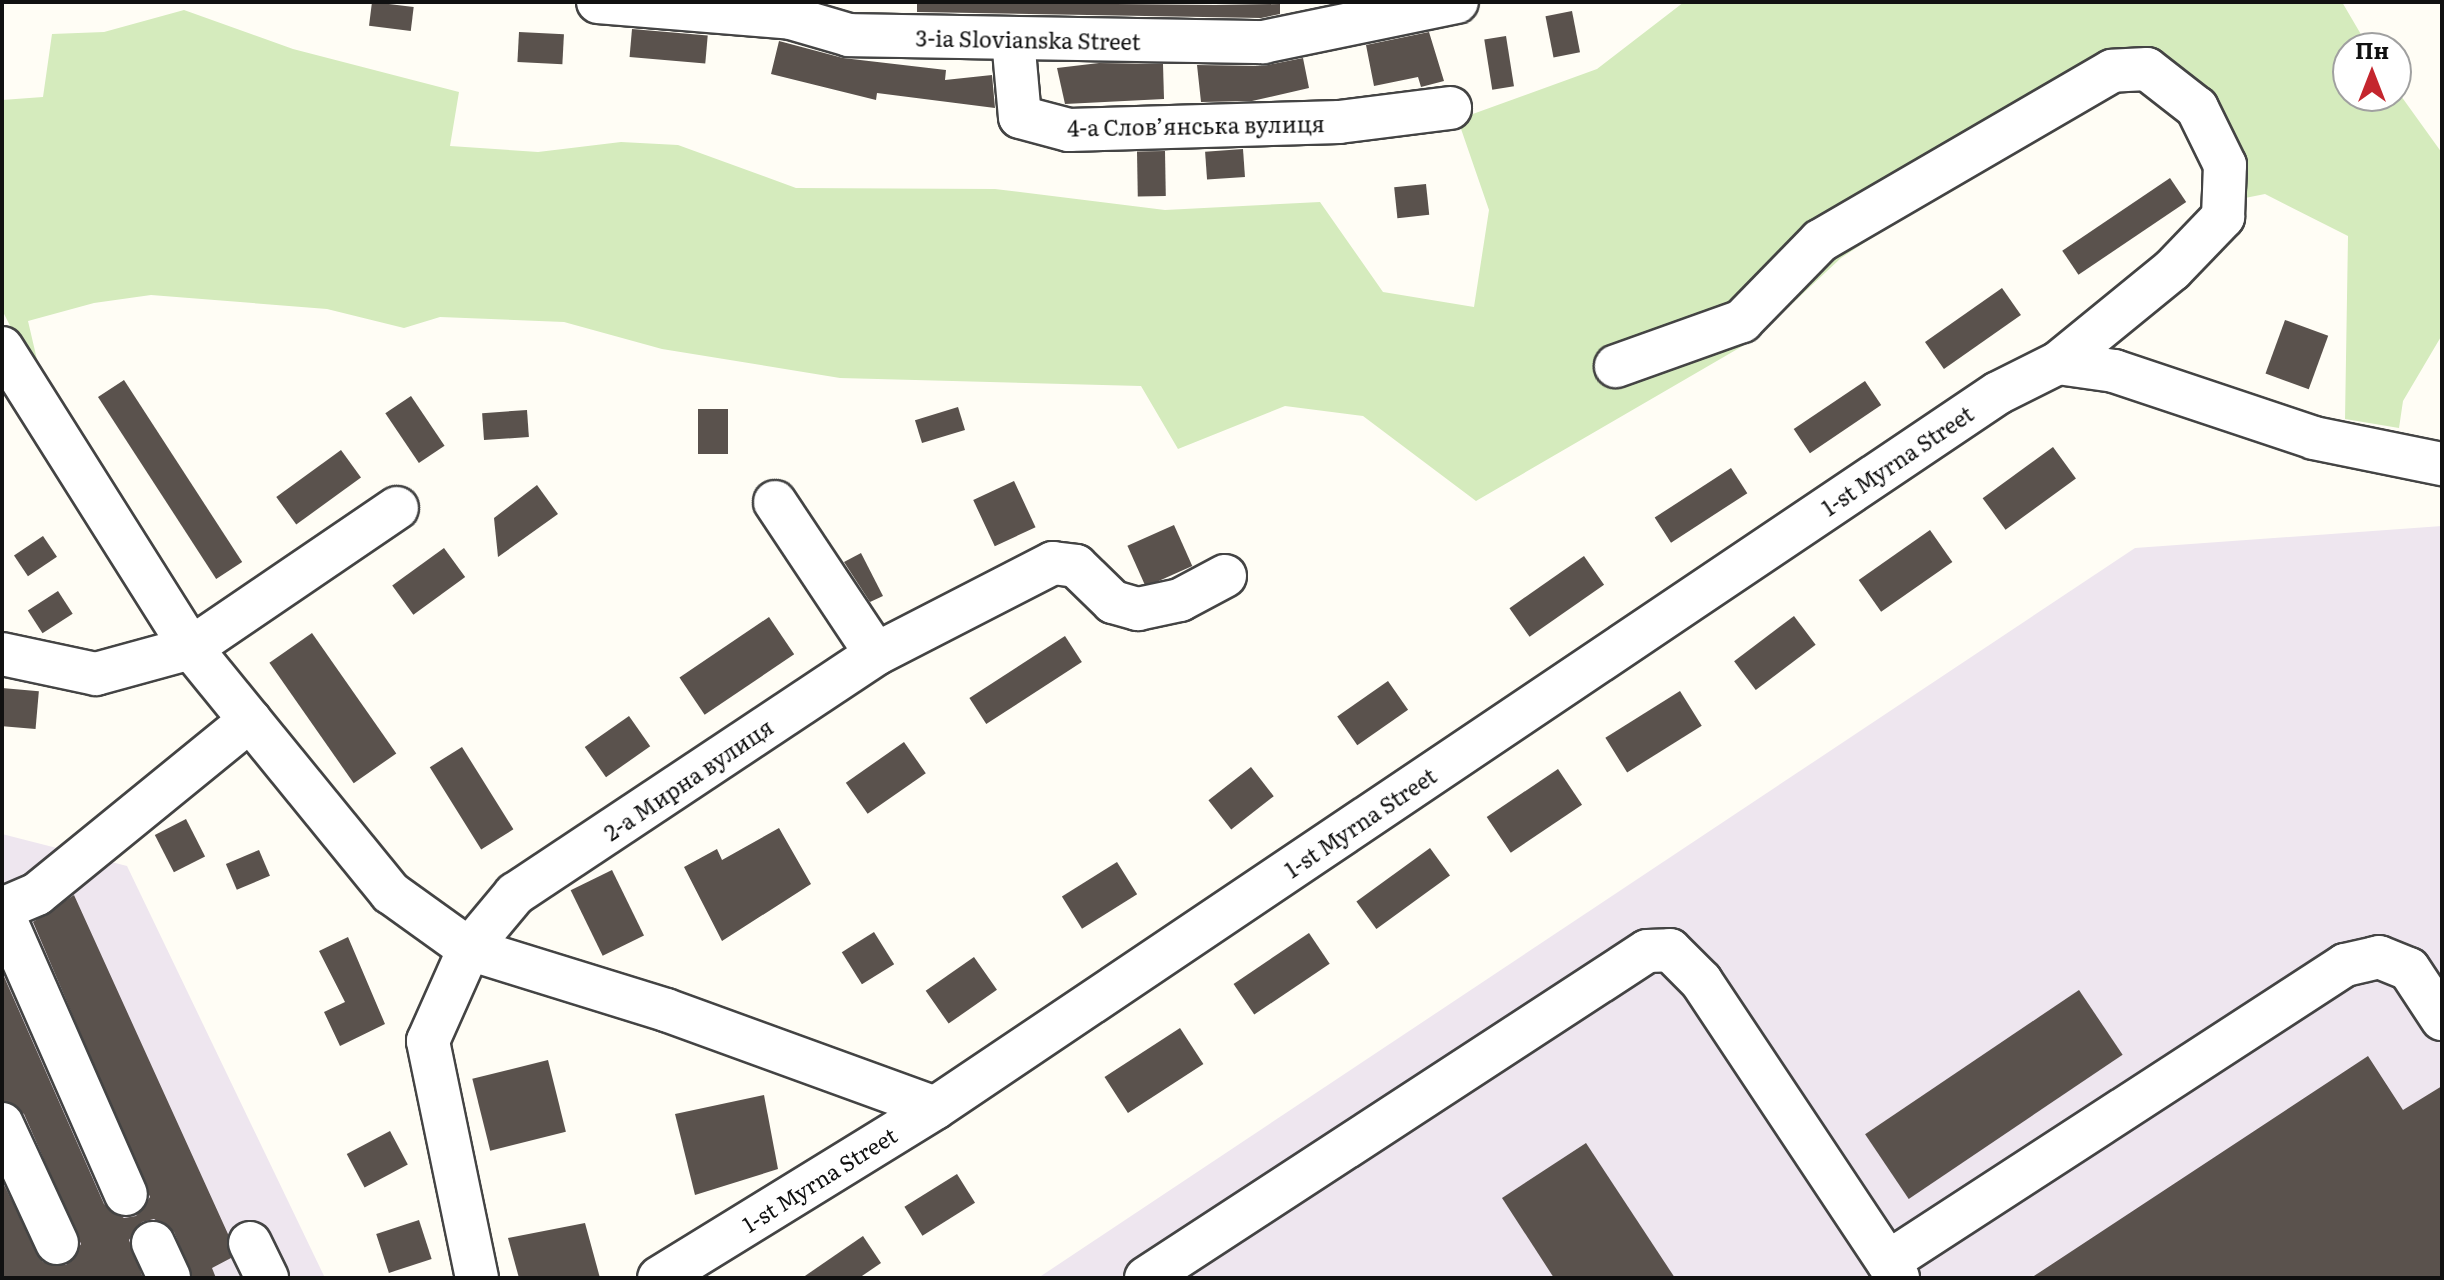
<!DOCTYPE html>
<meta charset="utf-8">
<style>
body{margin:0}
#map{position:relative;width:2444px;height:1280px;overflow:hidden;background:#fffdf5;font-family:Literata,serif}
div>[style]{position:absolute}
.industrial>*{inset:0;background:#eee6ef}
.green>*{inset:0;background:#d5ebbd}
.building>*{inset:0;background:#5a524d;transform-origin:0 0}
.roads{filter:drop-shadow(2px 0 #444) drop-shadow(-2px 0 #444) drop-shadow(0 2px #444) drop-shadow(0 -2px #444)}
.minor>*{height:42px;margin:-21px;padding:0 21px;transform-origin:21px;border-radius:21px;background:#fff}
span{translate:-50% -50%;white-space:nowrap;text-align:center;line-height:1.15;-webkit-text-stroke:8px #fff;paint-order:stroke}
.street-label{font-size:22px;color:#111}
.frame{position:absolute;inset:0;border:4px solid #111;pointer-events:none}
.north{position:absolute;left:2332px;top:32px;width:80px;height:80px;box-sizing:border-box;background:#fff;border:2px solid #a0a0a0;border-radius:50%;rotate:0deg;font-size:22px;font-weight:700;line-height:32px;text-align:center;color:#111}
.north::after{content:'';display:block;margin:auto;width:28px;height:36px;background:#c4262e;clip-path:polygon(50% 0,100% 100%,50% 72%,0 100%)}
</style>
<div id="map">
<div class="industrial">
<div style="clip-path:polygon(2442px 526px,2442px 1278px,1038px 1278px,2135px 548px)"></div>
<div style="clip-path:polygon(2px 834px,127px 866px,325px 1278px,2px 1278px)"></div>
</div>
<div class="green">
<div style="clip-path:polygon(1684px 2px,2342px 2px,2369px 48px,2348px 48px,2348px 96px,2396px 96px,2396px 89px,2442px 153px,2442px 335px,2403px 401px,2399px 428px,2345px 419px,2348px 236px,2265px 194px,2220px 203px,2177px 114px,2132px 85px,2017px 142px,1841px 258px,1753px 340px,1476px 501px,1363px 416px,1285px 406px,1178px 449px,1141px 386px,840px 378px,662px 349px,564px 322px,440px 317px,404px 328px,327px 309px,151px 295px,94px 303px,28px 321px,45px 394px,2px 310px,2px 100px,43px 97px,52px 34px,104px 32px,184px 10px,293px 49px,459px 92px,450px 146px,538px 152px,621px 142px,678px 145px,796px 188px,995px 189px,1165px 210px,1320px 202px,1383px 292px,1474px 307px,1489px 210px,1460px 126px,1470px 115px,1597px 69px)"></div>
</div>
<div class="building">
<div style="left:372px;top:2px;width:42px;height:24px;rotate:7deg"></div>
<div style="clip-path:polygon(917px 2px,1215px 5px,1280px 4px,1280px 14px,1261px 18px,917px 12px)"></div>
<div style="left:1572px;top:11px;width:42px;height:27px;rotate:79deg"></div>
<div style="left:632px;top:29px;width:76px;height:28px;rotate:5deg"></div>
<div style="left:519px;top:32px;width:45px;height:30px;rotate:3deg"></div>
<div style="clip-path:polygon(1429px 32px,1444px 81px,1421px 87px,1418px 77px,1374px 86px,1366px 45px)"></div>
<div style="left:1506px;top:36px;width:51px;height:22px;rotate:81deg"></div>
<div style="clip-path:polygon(779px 41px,843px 58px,946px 70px,945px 80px,992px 75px,995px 108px,877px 93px,876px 100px,771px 74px)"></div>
<div style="clip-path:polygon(1303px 58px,1309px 88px,1252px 101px,1201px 102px,1197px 65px,1263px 66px)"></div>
<div style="clip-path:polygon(1099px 63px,1163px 64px,1164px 99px,1065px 104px,1057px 68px)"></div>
<div style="left:1243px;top:149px;width:28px;height:38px;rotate:86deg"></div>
<div style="left:1165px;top:151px;width:45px;height:28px;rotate:89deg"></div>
<div style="left:2170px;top:178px;width:29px;height:130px;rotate:56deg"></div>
<div style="left:1426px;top:184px;width:31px;height:32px;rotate:84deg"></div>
<div style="left:2002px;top:288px;width:33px;height:94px;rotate:55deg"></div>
<div style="left:2285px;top:320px;width:46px;height:57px;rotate:20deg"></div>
<div style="left:124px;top:380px;width:217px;height:31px;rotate:57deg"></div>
<div style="left:1865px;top:381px;width:29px;height:86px;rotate:56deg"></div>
<div style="left:411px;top:396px;width:60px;height:31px;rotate:56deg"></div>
<div style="left:958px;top:407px;width:24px;height:45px;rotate:73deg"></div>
<div style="left:728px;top:409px;width:45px;height:30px;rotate:90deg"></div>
<div style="left:527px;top:410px;width:27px;height:45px;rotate:86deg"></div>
<div style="left:2053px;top:447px;width:39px;height:87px;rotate:54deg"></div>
<div style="left:341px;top:450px;width:34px;height:80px;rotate:54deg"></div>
<div style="left:1731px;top:468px;width:30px;height:91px;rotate:57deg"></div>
<div style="left:1014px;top:481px;width:51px;height:45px;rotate:65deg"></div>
<div style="clip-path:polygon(537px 485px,558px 514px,498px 557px,494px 518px)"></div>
<div style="left:1174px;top:525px;width:45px;height:51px;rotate:66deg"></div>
<div style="left:1930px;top:530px;width:39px;height:87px;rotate:55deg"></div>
<div style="left:43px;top:536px;width:25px;height:35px;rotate:56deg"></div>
<div style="left:444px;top:548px;width:36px;height:64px;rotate:54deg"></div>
<div style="clip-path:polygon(861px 553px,883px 596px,870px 602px,844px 562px)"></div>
<div style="left:1584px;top:556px;width:35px;height:91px;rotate:55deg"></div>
<div style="left:58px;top:591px;width:27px;height:36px;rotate:57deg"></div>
<div style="left:1794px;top:616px;width:36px;height:75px;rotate:53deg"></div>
<div style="left:769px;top:617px;width:45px;height:108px;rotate:56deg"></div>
<div style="left:312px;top:633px;width:147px;height:52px;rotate:55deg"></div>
<div style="left:1065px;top:636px;width:31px;height:114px;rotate:57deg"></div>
<div style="left:1388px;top:681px;width:35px;height:62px;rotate:55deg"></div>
<div style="left:2px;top:688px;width:37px;height:38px;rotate:5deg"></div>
<div style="left:1680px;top:691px;width:41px;height:88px;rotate:58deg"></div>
<div style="left:629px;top:716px;width:37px;height:54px;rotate:55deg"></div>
<div style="left:904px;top:742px;width:38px;height:71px;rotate:55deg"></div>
<div style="left:462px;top:747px;width:97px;height:38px;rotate:58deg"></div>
<div style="left:1251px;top:767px;width:37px;height:54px;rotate:52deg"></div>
<div style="left:1558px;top:769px;width:43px;height:86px;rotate:56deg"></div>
<div style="left:186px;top:819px;width:42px;height:35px;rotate:63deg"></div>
<div style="clip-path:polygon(779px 828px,811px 884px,722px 941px,684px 867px,717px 849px,722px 860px)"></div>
<div style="left:1430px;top:848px;width:34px;height:91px;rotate:54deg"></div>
<div style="left:259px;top:850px;width:28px;height:36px;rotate:67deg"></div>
<div style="left:1117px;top:862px;width:38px;height:65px;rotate:58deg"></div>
<div style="left:612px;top:870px;width:73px;height:46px;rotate:64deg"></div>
<div style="clip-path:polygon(74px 895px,228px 1234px,231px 1258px,212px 1268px,216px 1278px,193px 1278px,174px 1232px,154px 1219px,142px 1222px,129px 1240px,143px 1278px,2px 1278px,2px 1181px,43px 1262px,66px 1265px,81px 1244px,24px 1114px,2px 1100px,2px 972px,104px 1204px,124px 1218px,136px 1216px,150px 1197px,33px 922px)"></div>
<div style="left:874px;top:932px;width:38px;height:38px;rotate:58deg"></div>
<div style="left:1309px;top:933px;width:37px;height:91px;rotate:56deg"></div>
<div style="clip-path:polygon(348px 937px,385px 1024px,340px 1046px,324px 1012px,345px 1002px,319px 951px)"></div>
<div style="left:974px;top:957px;width:40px;height:59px;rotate:55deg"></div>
<div style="left:2079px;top:990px;width:78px;height:258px;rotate:56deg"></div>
<div style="left:1180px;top:1028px;width:43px;height:90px;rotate:57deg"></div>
<div style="clip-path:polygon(2368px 1056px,2403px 1110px,2442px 1086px,2442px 1278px,2031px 1278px)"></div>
<div style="left:548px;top:1060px;width:74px;height:78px;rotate:76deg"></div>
<div style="clip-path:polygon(764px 1095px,778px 1169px,695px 1195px,675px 1114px)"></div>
<div style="left:390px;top:1131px;width:38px;height:49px;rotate:62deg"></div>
<div style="clip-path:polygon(1586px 1143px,1675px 1278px,1554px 1278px,1502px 1198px)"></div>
<div style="left:957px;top:1174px;width:34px;height:62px;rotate:58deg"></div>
<div style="left:419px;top:1220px;width:41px;height:45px;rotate:72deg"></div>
<div style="clip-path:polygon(585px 1223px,600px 1278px,519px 1278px,508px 1238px)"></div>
<div style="clip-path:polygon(863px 1236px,881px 1263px,859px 1278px,802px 1278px)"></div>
</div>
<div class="roads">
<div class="minor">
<div style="left:598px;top:2px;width:194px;rotate:4.7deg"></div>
<div style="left:791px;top:18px;width:60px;rotate:16.3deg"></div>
<div style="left:849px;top:35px;width:414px;rotate:1deg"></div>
<div style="left:1263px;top:42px;width:198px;rotate:-11.7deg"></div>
<div style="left:1013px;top:39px;width:78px;rotate:84.9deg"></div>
<div style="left:1020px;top:117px;width:51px;rotate:14.9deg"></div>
<div style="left:1069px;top:130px;width:270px;rotate:-1.7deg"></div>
<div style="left:1339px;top:122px;width:112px;rotate:-7.2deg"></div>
<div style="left:2px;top:348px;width:355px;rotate:57.8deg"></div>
<div style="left:191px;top:648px;width:316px;rotate:50.8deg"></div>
<div style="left:391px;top:893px;width:96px;rotate:35.7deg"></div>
<div style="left:469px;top:949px;width:206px;rotate:17.2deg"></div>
<div style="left:666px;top:1010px;width:286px;rotate:20deg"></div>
<div style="left:2058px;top:363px;width:57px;rotate:8.1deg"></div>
<div style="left:2114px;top:371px;width:211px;rotate:18.5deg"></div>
<div style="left:2314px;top:438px;width:131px;rotate:11.5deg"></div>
<div style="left:775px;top:502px;width:182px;rotate:56.4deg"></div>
<div style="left:2px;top:654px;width:96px;rotate:12deg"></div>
<div style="left:96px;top:674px;width:98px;rotate:-15.3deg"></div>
<div style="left:191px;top:648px;width:249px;rotate:-34.2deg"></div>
<div style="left:2px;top:909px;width:38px;rotate:-23deg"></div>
<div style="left:37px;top:894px;width:275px;rotate:-39.2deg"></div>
<div style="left:2px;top:912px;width:308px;rotate:66.3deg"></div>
<div style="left:2px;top:1124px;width:131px;rotate:65.2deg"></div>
<div style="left:153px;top:1243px;width:38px;rotate:65deg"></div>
<div style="left:250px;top:1243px;width:39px;rotate:64deg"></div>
<div style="left:1888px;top:1262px;width:545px;rotate:-33.02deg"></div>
<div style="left:2345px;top:965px;width:35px;rotate:-13deg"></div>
<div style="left:2379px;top:957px;width:32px;rotate:22deg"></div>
<div style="left:2409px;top:969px;width:60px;rotate:56.6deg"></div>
<div style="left:477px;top:1278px;width:242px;rotate:-101.7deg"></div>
<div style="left:428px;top:1041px;width:101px;rotate:-66deg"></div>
<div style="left:469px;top:949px;width:72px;rotate:-50.1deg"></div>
<div style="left:515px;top:894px;width:433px;rotate:-33.6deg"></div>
<div style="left:876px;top:654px;width:199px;rotate:-27.2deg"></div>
<div style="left:1053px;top:563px;width:23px;rotate:7deg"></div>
<div style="left:1076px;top:566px;width:52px;rotate:44.2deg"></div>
<div style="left:1113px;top:602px;width:26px;rotate:16deg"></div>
<div style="left:1138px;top:609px;width:43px;rotate:-12.1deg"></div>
<div style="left:1180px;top:600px;width:51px;rotate:-28.1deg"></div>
<div style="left:659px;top:1278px;width:324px;rotate:-31.6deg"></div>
<div style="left:935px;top:1108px;width:1281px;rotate:-33.93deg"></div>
<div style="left:1998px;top:393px;width:67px;rotate:-26.6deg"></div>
<div style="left:2058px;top:363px;width:147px;rotate:-39.2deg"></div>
<div style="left:2172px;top:270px;width:74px;rotate:-46.1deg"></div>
<div style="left:2223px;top:217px;width:52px;rotate:-87.8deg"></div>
<div style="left:2225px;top:165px;width:64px;rotate:-116.2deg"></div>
<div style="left:2197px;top:108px;width:63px;rotate:-142deg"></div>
<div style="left:2147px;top:69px;width:35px;rotate:177deg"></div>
<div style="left:2112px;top:71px;width:338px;rotate:149.8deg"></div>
<div style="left:1820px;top:241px;width:112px;rotate:134.3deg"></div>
<div style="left:1742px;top:321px;width:134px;rotate:160.3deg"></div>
<div style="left:1146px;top:1278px;width:598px;rotate:-33.13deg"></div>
<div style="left:1647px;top:951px;width:23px;rotate:-2deg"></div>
<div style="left:1670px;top:950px;width:44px;rotate:45deg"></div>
<div style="left:1701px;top:981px;width:356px;rotate:56.4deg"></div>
</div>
</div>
<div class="street-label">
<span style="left:1028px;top:39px;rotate:1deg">3-ia Slovianska Street</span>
<span style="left:1196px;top:125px;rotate:-1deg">4-а Слов’янська вулиця</span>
<span style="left:1897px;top:460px;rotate:-34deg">1-st Myrna Street</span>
<span style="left:688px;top:779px;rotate:-34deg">2-а Мирна вулиця</span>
<span style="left:1360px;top:822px;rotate:-34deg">1-st Myrna Street</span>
<span style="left:819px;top:1179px;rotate:-32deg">1-st Myrna Street</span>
</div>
<div class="frame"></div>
<div class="north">Пн</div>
</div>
